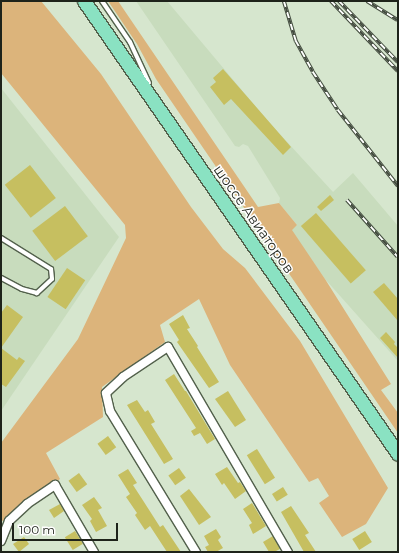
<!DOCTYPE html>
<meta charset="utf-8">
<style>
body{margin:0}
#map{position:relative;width:399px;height:553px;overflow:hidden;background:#d6e6ce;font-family:Montserrat,sans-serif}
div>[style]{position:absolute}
.built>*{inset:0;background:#c8dcbd}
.green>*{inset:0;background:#dcb47b}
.building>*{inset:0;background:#c6bf60;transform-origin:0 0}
.roads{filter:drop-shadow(1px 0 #53614c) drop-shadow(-1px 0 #53614c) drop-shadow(0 1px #53614c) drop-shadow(0 -1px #53614c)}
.lane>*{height:4px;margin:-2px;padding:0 2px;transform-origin:2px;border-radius:2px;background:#fff}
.street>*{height:8px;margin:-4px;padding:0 4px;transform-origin:4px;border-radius:4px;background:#fff}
.primary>*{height:13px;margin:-6.5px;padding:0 6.5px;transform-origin:6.5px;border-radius:6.5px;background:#8ae2c2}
.rail>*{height:3.5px;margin-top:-1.75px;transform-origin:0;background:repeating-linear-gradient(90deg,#fff 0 6px,#434b3f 0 12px);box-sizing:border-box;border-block:1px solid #434b3f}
span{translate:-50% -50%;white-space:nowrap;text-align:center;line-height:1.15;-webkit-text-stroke:3px #fff;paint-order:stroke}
.street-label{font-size:14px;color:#1e231a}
.frame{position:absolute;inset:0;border:2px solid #1e231a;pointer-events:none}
.scale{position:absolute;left:12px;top:523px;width:106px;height:18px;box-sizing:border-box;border:2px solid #1e231a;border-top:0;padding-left:5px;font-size:12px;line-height:14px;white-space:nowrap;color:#1e231a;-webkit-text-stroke:3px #fff;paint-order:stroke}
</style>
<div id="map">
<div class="built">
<div style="clip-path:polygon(136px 1px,167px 1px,267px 120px,333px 192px,353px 173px,398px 226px,398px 361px,325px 279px,291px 230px,297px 225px,279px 203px,280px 198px,248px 146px,243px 144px,239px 147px,235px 146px)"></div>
<div style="clip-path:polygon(1px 88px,119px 237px,1px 411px)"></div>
</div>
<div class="green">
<div style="clip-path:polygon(1px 1px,41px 1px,101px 74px,191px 207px,223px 249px,245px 268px,300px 341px,388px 488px,366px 524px,342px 537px,319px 503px,329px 496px,318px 478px,309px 482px,230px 365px,199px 299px,160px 325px,165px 342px,102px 387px,103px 417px,46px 453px,60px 479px,1px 522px,1px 443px,78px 339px,126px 238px,125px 225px,1px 73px)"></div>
<div style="clip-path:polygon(108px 1px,118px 1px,258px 207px,279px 203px,297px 225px,292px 230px,325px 279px,391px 384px,381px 390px,398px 413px,398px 433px,156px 79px,137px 44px)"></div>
</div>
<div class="building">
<div style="clip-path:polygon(223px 69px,291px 147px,283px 155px,231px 99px,224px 105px,210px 87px,216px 82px,213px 78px)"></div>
<div style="left:30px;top:165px;width:42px;height:32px;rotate:52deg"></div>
<div style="clip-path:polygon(330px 195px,334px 200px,321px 211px,317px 207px)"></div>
<div style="left:65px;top:206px;width:38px;height:41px;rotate:53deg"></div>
<div style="left:316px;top:213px;width:76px;height:20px;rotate:49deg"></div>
<div style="left:67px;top:268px;width:22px;height:35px;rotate:34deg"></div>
<div style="clip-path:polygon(384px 283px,398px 299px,398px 321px,373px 292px)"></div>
<div style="clip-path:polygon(7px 305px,23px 317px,1px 348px,17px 360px,19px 357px,25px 361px,6px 387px,1px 384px,1px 313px)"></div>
<div style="clip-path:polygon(183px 315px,190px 328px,187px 329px,198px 346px,197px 347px,219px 382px,209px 388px,177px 342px,179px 340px,169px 324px)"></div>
<div style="clip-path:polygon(386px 332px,395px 342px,394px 344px,398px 348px,398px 358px,380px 338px)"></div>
<div style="clip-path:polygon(174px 374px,185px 391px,186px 391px,215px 439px,207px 444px,200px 433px,194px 436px,191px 431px,196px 428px,165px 380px)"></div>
<div style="clip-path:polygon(228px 391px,246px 420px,235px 427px,215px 399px)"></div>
<div style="clip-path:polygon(137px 400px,145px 412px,148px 410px,155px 422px,151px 424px,173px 459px,164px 464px,127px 405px)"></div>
<div style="left:108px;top:436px;width:14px;height:13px;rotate:54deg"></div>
<div style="left:257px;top:449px;width:34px;height:12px;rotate:58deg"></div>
<div style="clip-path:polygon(227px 467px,238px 483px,240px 482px,246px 491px,235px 499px,224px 483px,222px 485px,215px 474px)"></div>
<div style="left:179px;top:468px;width:12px;height:13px;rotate:55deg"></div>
<div style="clip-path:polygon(128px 469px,137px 483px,133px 485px,144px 502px,160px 527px,163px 525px,181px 552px,167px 552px,150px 526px,145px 530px,135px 515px,137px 513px,126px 497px,130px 494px,118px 475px)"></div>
<div style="left:79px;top:473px;width:14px;height:13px;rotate:54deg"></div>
<div style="left:283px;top:487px;width:9px;height:13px;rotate:58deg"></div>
<div style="clip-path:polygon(189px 489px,211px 517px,199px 525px,180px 496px)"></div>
<div style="clip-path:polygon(94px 497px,102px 508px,98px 510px,107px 526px,96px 532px,90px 521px,92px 519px,82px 505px)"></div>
<div style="clip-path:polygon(252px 503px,266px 526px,253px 534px,249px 525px,252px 523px,243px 509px)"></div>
<div style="clip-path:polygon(60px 504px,64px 511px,54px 518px,49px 510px)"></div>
<div style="clip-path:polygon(291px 506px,309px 533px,305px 535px,316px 552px,304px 552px,281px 512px)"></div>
<div style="clip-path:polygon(216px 529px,221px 537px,218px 540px,223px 548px,216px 552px,208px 552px,205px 547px,209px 545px,204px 536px)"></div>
<div style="left:75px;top:531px;width:15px;height:12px;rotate:58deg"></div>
<div style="left:365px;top:531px;width:13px;height:15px;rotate:58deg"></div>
<div style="clip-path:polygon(273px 536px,280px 549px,274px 552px,269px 552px,263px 542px)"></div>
<div style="clip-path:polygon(24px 537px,29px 544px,19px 552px,13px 544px)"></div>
</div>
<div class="roads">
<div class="lane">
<div style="left:102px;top:1px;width:50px;rotate:55.7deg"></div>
<div style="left:130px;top:42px;width:45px;rotate:65.1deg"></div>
<div style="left:1px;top:238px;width:59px;rotate:31.8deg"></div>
<div style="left:51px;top:269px;width:10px;rotate:84deg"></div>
<div style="left:52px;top:279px;width:21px;rotate:137deg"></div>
<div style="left:37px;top:293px;width:16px;rotate:-165deg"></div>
<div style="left:22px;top:289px;width:24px;rotate:-152deg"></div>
</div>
<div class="street">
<div style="left:1px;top:541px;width:22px;rotate:-68deg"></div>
<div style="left:9px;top:521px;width:25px;rotate:-43deg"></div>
<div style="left:27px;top:504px;width:34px;rotate:-34deg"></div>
<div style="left:55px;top:485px;width:78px;rotate:59.8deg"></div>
<div style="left:196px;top:552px;width:165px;rotate:-121.4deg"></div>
<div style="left:110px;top:411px;width:18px;rotate:-103deg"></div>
<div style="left:106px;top:393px;width:23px;rotate:-43deg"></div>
<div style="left:123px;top:377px;width:54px;rotate:-33.7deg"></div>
<div style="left:168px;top:347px;width:238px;rotate:59.7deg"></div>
</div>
<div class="primary">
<div style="left:84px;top:1px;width:551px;rotate:55.27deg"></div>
</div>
</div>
<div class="rail">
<div style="left:284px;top:1px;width:42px;rotate:73.3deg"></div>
<div style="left:296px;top:41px;width:35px;rotate:61deg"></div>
<div style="left:313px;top:72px;width:45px;rotate:56.7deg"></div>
<div style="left:338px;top:110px;width:97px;rotate:51.7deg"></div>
<div style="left:331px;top:1px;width:97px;rotate:46.3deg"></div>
<div style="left:339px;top:1px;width:85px;rotate:46deg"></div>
<div style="left:367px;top:1px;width:36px;rotate:32deg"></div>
<div style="left:347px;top:200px;width:76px;rotate:48.2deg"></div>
</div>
<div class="street-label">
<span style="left:254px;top:219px;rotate:55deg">шоссе Авиаторов</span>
</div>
<div class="frame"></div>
<div class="scale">100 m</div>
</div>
